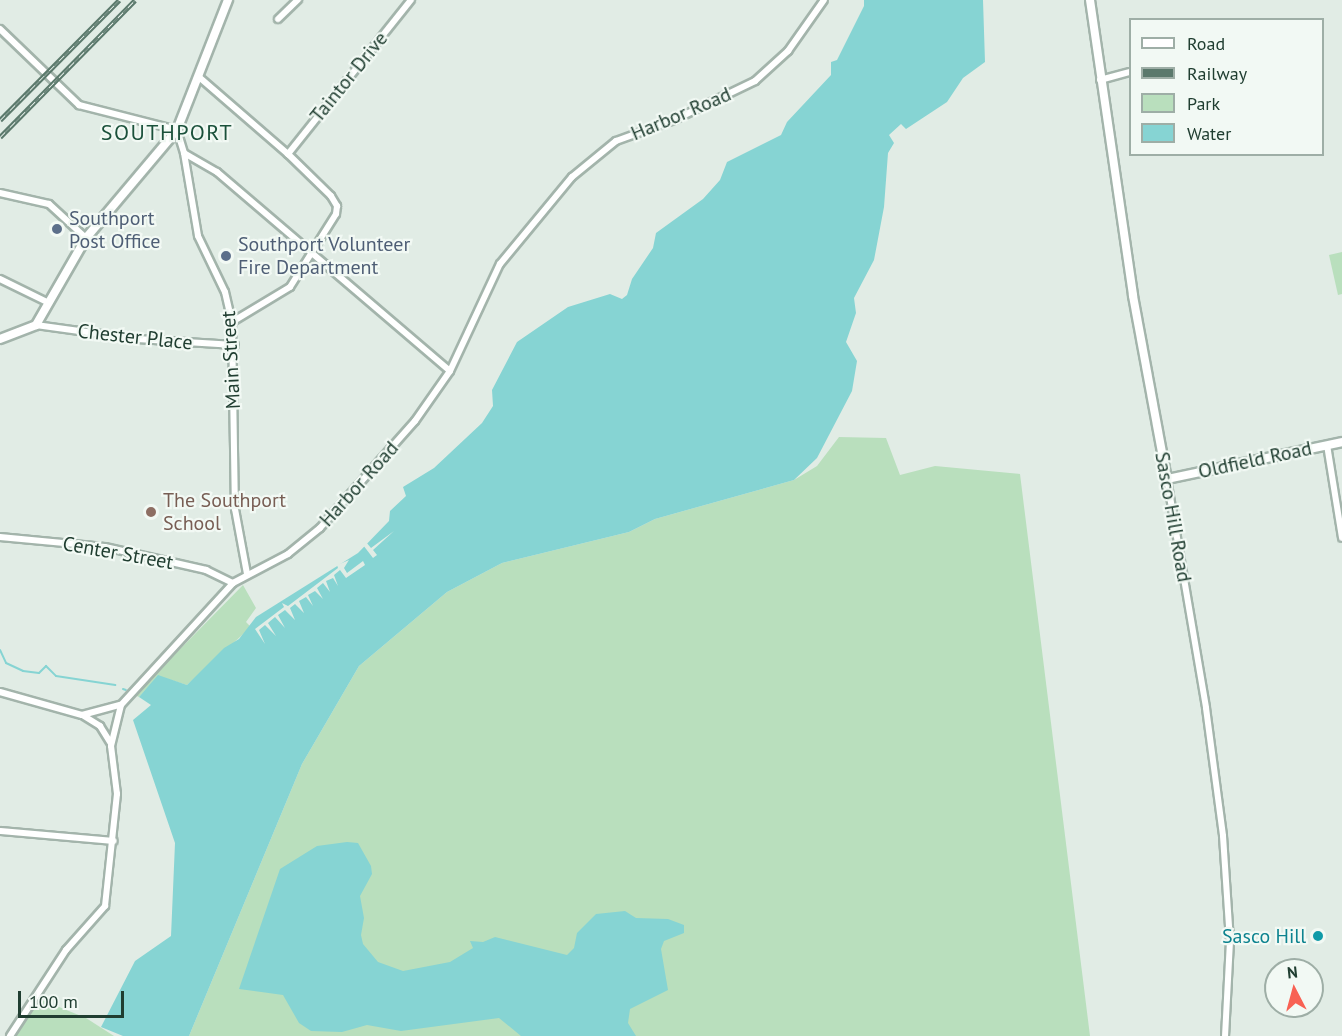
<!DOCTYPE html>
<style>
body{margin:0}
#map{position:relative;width:1342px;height:1036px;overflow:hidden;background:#e1ece5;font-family:"PT Sans",sans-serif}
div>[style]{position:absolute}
.green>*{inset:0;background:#b9dfbd}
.water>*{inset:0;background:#86d4d3}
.pier>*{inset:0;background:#e1ece5}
.stream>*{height:2px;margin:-1px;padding:0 1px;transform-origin:1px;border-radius:1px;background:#86d4d3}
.roads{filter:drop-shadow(2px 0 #a3b4ab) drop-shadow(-2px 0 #a3b4ab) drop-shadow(0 2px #a3b4ab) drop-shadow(0 -2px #a3b4ab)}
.street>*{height:6px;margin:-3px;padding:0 3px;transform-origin:3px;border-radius:3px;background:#fff}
.secondary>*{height:8px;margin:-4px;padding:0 4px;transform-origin:4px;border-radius:4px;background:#fff}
.rail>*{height:4.5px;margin-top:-2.25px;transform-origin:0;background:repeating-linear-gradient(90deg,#f2f9f4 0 7px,#5b796c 0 14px);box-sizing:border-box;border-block:2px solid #5b796c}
.dots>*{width:16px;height:16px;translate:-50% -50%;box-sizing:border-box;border:3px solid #f2f9f4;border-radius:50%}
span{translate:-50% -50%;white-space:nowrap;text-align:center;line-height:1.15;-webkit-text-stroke:4.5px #f2f9f4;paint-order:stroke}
.street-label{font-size:20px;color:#203e31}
.service-label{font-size:20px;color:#4e5e75}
.left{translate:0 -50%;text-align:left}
.education-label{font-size:20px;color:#785e54}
.culture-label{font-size:20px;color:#0d838f}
.right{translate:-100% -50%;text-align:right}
.quarter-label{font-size:22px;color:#1b513b;letter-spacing:1.5px}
.legend{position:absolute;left:1129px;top:18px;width:195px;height:138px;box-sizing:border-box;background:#f2f9f4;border:2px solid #9eaea6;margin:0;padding:8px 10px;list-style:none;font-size:18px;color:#203e31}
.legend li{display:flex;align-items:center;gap:12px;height:30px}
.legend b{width:30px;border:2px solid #9eaea6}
.north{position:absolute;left:1264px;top:958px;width:60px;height:60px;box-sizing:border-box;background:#f2f9f4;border:2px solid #9eaea6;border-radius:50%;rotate:354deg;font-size:16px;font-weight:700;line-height:24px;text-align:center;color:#203e31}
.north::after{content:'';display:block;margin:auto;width:21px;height:27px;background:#f86153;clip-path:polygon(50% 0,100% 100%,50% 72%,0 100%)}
.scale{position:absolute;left:18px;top:991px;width:106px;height:27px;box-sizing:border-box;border:3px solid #203e31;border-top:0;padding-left:8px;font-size:18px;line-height:21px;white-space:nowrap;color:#203e31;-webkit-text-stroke:4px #f2f9f4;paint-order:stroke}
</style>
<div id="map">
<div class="green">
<div style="clip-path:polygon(1342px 252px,1342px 294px,1338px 295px,1329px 255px)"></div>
<div style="clip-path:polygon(839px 437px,886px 438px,900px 475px,935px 466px,1020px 474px,1090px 1036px,189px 1036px,302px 764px,359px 666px,447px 592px,502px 563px,629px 532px,655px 519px,794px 480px,817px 466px)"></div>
<div style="clip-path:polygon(243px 585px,256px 608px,246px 622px,251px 627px,187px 685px,158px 676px,139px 697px,135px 695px)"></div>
<div style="clip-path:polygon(37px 998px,86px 1018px,114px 1036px,14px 1036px)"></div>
</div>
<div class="water">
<div style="clip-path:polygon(864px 0,983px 0,985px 62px,963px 78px,947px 102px,906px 129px,901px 124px,889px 135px,894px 143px,888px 153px,884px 207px,874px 260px,854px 298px,856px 313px,846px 342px,857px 361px,852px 391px,817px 458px,794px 480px,655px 519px,629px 532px,502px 563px,447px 592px,359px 666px,302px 764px,189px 1036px,123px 1036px,101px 1027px,135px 961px,171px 936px,175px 843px,133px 720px,151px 705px,139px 697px,158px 675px,187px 685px,224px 648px,239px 639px,256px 617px,358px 553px,389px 521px,390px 511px,406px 496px,403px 487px,434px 468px,482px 423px,493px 406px,492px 390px,517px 342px,568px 307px,610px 294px,622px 299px,627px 295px,632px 279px,653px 248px,656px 233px,703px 199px,720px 180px,727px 162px,781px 135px,787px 122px,831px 75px,831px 62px,837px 60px,864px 6px)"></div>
<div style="clip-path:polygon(347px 842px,358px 843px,371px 866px,372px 874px,360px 896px,364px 918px,361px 935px,363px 944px,378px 962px,403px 971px,450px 962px,473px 948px,470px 941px,483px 942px,495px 937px,567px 955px,574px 948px,577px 933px,596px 914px,625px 911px,636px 918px,668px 919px,684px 925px,684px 933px,664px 941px,661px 949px,668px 990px,630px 1009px,628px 1023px,636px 1036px,521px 1036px,499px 1018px,401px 1031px,367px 1025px,342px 1032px,311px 1031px,299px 1023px,283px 995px,239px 989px,280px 869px,317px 846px)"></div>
</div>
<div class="pier">
<div style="clip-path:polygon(394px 531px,373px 550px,377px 555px,373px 558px,363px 545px,366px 542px,371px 548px)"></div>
<div style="clip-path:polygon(349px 560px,344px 568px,347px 573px,363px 561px,365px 565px,346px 578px,340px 570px,334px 575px,338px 586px,333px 578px,326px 581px,330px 592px,323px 583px,317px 588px,323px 599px,315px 591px,308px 595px,313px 606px,306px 597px,299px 601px,304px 613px,295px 604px,290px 608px,295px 620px,285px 610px,278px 615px,285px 628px,275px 617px,268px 623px,276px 636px,265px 625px,259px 630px,265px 644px,255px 629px,284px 607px,282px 603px,288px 606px,338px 568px,337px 565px)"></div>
</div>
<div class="stream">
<div style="left:0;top:650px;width:14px;rotate:65deg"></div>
<div style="left:6px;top:663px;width:19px;rotate:25deg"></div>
<div style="left:23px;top:671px;width:16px;rotate:7deg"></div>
<div style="left:39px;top:673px;width:10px;rotate:-45deg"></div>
<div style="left:46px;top:666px;width:14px;rotate:45deg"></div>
<div style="left:56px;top:676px;width:60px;rotate:8.7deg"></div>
<div style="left:123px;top:689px;width:3px;rotate:18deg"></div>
</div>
<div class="roads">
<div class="street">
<div style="left:278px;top:19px;width:28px;rotate:-44deg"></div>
<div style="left:0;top:29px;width:110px;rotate:43.9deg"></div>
<div style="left:79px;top:105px;width:101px;rotate:14.3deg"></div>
<div style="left:177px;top:130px;width:24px;rotate:73deg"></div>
<div style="left:184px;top:153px;width:38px;rotate:30deg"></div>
<div style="left:217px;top:172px;width:306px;rotate:40.5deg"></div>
<div style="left:199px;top:77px;width:118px;rotate:40.9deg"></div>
<div style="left:288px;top:154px;width:60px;rotate:44.3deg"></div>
<div style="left:331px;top:196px;width:12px;rotate:59deg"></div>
<div style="left:337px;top:206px;width:8px;rotate:97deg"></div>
<div style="left:336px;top:214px;width:86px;rotate:122.2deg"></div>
<div style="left:290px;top:287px;width:68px;rotate:148.9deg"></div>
<div style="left:1100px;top:80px;width:31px;rotate:-15deg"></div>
<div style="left:184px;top:153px;width:84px;rotate:80.4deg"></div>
<div style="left:198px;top:236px;width:62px;rotate:64.3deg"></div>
<div style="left:225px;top:292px;width:31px;rotate:77deg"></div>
<div style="left:232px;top:322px;width:187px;rotate:89.1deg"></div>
<div style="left:235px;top:509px;width:66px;rotate:79.5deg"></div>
<div style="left:288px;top:154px;width:197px;rotate:-51.4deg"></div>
<div style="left:0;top:193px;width:50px;rotate:12.7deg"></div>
<div style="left:49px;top:204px;width:50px;rotate:42.6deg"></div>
<div style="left:0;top:279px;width:52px;rotate:26.1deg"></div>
<div style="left:36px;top:325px;width:102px;rotate:7.9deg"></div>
<div style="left:137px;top:339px;width:98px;rotate:3.5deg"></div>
<div style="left:1327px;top:445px;width:94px;rotate:80.8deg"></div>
<div style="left:1167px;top:479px;width:232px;rotate:80.3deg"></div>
<div style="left:1206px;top:708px;width:129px;rotate:82.4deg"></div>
<div style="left:1223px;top:836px;width:105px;rotate:86.2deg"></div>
<div style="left:1230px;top:941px;width:95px;rotate:93deg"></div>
<div style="left:0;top:537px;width:105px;rotate:5.4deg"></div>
<div style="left:105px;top:547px;width:104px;rotate:12.8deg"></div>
<div style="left:206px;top:570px;width:30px;rotate:26deg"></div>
<div style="left:0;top:692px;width:85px;rotate:15.7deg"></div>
<div style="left:82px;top:715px;width:39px;rotate:-15deg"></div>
<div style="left:84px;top:716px;width:19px;rotate:32deg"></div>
<div style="left:100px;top:726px;width:19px;rotate:58deg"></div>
<div style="left:0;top:831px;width:114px;rotate:5deg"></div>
<div style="left:10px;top:1036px;width:103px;rotate:-56.9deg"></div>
<div style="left:66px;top:950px;width:59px;rotate:-48.4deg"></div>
<div style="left:105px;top:906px;width:113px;rotate:-83.9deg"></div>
<div style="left:117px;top:794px;width:48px;rotate:-97.1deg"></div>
<div style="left:111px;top:746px;width:42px;rotate:-76.3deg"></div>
<div style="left:121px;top:705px;width:166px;rotate:-47.4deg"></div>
<div style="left:233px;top:583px;width:62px;rotate:-27.8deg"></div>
<div style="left:288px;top:554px;width:41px;rotate:-39.1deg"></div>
<div style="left:320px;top:528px;width:143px;rotate:-48.4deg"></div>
<div style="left:415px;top:421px;width:61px;rotate:-55deg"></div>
<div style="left:450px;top:371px;width:118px;rotate:-65deg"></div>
<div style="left:500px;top:264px;width:113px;rotate:-50.4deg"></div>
<div style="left:572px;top:177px;width:57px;rotate:-39.3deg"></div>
<div style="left:616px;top:141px;width:62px;rotate:-19.9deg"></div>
<div style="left:674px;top:120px;width:90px;rotate:-25.7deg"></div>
<div style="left:755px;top:81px;width:45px;rotate:-42.3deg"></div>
<div style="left:788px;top:51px;width:62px;rotate:-54.8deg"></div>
</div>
<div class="secondary">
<div style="left:1090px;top:0;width:299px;rotate:81.7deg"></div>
<div style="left:1133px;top:296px;width:186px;rotate:79.5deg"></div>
<div style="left:1167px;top:479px;width:179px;rotate:-11.9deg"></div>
<div style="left:0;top:339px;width:39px;rotate:-21deg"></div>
<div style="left:36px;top:325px;width:100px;rotate:-60.1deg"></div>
<div style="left:86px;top:238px;width:141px;rotate:-49.9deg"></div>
<div style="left:177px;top:130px;width:140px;rotate:-68.6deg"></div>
</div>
</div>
<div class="rail">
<div style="left:0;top:120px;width:169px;rotate:-45.2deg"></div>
<div style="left:0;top:137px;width:192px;rotate:-45.4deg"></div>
</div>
<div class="dots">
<div style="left:57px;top:229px;background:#5c6f8a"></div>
<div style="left:226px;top:256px;background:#5c6f8a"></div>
<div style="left:151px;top:512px;background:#8d6e63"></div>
<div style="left:1318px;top:936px;background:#0f9aa8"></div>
</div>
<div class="street-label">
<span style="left:349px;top:77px;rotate:-51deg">Taintor Drive</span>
<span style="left:681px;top:114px;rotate:-23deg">Harbor Road</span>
<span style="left:135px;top:337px;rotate:6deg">Chester Place</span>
<span style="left:231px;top:360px;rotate:-93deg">Main Street</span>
<span style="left:1255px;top:460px;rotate:-12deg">Oldfield Road</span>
<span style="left:359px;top:484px;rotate:-48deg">Harbor Road</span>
<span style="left:1173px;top:517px;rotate:80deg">Sasco Hill Road</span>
<span style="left:118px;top:553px;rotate:10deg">Center Street</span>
</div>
<div class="service-label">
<span class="left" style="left:69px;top:230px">Southport<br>Post Office</span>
<span class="left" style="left:238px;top:256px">Southport Volunteer<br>Fire Department</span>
</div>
<div class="education-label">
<span class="left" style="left:163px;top:512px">The Southport<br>School</span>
</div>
<div class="culture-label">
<span class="right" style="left:1306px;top:936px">Sasco Hill</span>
</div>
<div class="quarter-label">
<span style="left:167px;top:133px">SOUTHPORT</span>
</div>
<ul class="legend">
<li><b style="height:8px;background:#fff"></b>Road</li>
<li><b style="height:8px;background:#5b796c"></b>Railway</li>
<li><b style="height:16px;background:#b9dfbd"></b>Park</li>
<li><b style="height:16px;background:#86d4d3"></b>Water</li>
</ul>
<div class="north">N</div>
<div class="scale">100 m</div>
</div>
